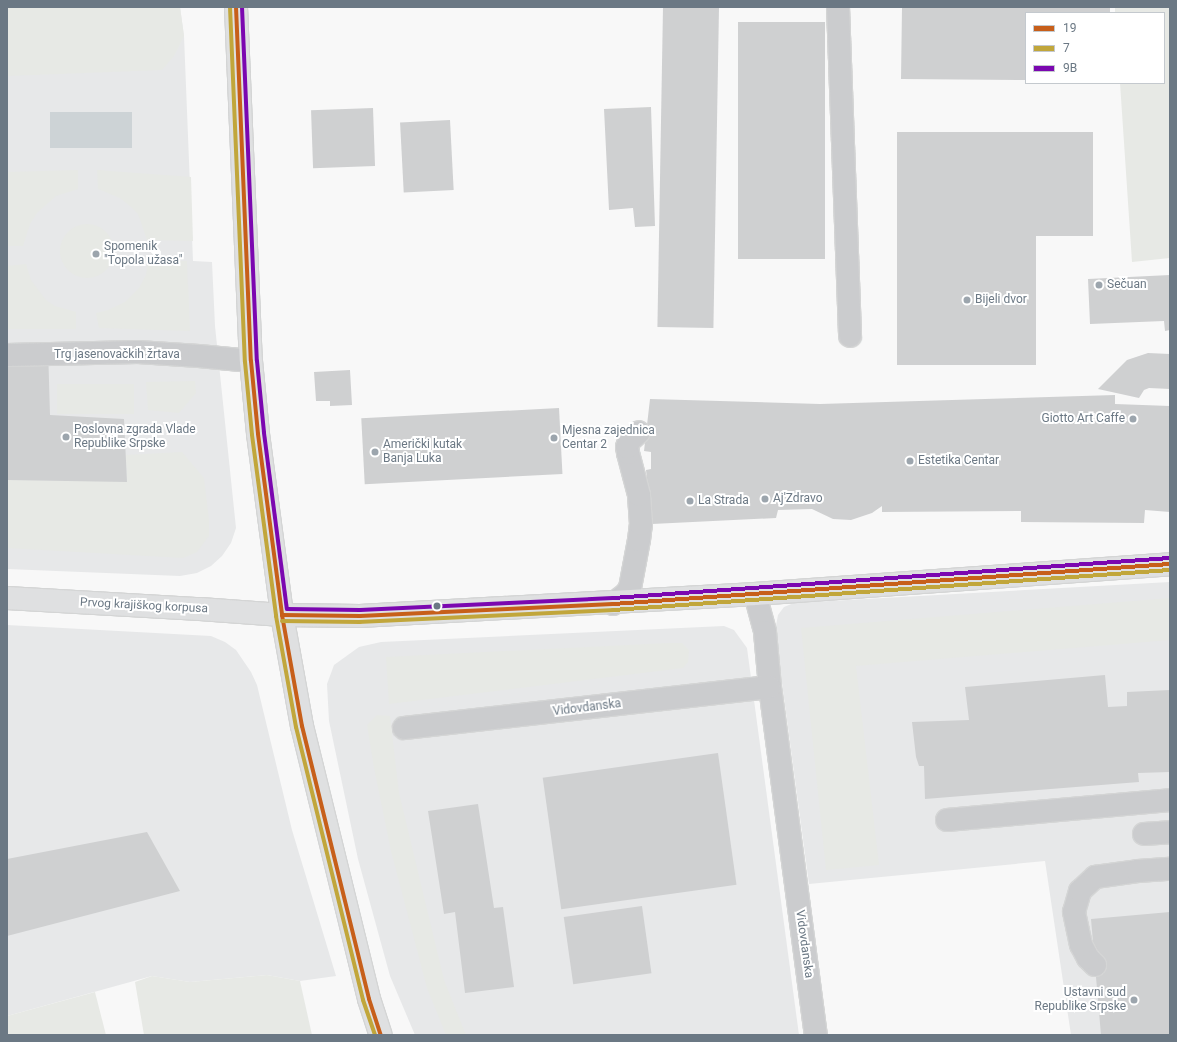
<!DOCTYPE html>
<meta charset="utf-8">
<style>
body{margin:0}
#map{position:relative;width:1177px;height:1042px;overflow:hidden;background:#f8f8f8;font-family:Roboto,sans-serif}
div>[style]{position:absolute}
.built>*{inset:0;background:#e7e8e9}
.green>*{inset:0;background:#e7e9e5;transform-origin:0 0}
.round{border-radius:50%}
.water>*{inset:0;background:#cdd3d6;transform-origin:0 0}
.building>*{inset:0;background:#cfd0d1;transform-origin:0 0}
.roads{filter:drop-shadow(1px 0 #d4d5d5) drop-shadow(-1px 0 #d4d5d5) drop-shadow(0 1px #d4d5d5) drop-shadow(0 -1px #d4d5d5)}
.minor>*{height:22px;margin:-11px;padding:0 11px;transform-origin:11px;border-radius:11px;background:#cbccce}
.major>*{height:22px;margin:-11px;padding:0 11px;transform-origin:11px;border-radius:11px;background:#dfe0e1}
.bus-1>*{height:4px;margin:-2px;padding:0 2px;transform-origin:2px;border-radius:2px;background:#c75f1a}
.bus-2>*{height:4px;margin:-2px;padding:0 2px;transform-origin:2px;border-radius:2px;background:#c1a63b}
.bus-3>*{height:4px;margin:-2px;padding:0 2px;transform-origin:2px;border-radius:2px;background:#7b07b0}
.dots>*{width:11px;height:11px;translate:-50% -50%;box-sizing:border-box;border:2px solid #fff;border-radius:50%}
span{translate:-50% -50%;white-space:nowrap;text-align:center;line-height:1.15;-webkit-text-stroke:4px #fff;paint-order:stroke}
.poi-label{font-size:12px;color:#6b7884}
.left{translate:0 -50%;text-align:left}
.right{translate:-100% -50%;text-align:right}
.street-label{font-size:12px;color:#6b7884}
.frame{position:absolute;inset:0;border:8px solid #6b7884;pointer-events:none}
.legend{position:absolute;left:1025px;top:12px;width:140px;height:72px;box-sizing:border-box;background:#fff;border:1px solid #c4c9ce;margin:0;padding:5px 7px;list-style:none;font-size:12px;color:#6b7884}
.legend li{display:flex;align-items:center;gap:8px;height:20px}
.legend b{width:20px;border:1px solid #c4c9ce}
</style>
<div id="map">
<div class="built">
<div style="clip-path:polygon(7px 7px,180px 7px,184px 36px,193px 261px,212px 262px,215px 326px,236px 528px,231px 543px,222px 556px,211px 566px,197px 573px,180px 576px,7px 569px)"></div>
<div style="clip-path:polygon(1170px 582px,1170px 1035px,1071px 1035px,1045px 861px,809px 884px,775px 631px,778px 615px,784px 607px,794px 603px)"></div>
<div style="clip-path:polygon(7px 625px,211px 636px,225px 642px,236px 650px,251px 672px,257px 685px,292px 830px,336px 976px,300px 981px,267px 975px,190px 982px,152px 976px,7px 1016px)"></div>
<div style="clip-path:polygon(724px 626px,734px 630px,747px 648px,799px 1035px,415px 1035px,390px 976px,358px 859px,329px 721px,327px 684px,334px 665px,359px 647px,381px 642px)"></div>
</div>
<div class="green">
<div style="clip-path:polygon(7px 7px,180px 7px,184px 36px,174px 56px,162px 70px,7px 76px)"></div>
<div style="clip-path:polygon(1115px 7px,1170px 7px,1170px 258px,1132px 262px,1120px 83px,1164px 83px,1164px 13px,1115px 13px)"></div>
<div style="clip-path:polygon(78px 170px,78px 189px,56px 196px,37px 213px,30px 224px,23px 246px,7px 246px,7px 172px)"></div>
<div style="clip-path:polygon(97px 170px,191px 177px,193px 241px,147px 240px,138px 214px,130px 206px,120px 198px,98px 189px)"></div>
<div class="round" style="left:60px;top:224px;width:54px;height:54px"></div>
<div style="clip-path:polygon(148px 261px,187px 261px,190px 331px,99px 328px,96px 313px,108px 310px,125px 302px,139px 288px,146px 275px)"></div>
<div style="clip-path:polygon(26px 264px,31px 280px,46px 300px,55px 306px,76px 312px,76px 329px,7px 329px,7px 266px)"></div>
<div style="clip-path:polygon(195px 381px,196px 393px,179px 413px,148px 410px,146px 382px)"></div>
<div style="left:57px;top:384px;width:77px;height:30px"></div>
<div style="clip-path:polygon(182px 452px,204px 478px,209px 520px,209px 536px,197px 552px,183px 558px,7px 548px,7px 480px,127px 481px,126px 455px)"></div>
<div style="clip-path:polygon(1170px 598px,1170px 640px,856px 666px,879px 865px,826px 870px,801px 628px)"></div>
<div style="clip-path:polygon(668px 643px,682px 643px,689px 650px,688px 662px,683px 668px,389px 704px,386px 657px)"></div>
<div style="clip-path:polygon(377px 715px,390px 716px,399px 793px,444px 980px,466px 1035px,446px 1035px,427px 988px,391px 851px,374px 768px,367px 725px)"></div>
<div style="clip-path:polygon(267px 975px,300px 981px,312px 1035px,144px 1035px,135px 982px,152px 976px,190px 982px)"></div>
<div style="clip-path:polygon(95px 992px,106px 1035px,7px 1035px,7px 1016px)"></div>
</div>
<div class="water">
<div style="left:50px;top:112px;width:82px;height:36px"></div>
</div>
<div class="building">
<div style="left:663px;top:7px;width:56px;height:320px;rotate:1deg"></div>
<div style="clip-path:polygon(902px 7px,1110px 7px,1110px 13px,1026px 13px,1026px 80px,901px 79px)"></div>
<div style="left:738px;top:22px;width:87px;height:237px"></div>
<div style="clip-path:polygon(651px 107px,655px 226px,635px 227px,633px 208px,609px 210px,604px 109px)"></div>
<div style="left:373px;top:108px;width:58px;height:62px;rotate:88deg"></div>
<div style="left:450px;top:120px;width:70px;height:50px;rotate:87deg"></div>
<div style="clip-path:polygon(897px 132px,1093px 132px,1093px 236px,1036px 236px,1036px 365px,897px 365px)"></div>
<div style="clip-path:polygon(1170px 275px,1170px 330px,1165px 331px,1164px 321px,1090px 324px,1088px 279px)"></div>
<div style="clip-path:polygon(7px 347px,48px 347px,50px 415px,124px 419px,127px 482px,7px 480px)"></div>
<div style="clip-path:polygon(1148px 353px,1170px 354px,1170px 389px,1149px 388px,1144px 390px,1139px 398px,1098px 389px,1127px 360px)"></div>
<div style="clip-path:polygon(350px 370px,352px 405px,330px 406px,330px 401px,316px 401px,314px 372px)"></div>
<div style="clip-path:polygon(1115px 395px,1115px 404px,1170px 406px,1170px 512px,1145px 510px,1144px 523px,1021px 522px,1021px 511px,882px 512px,882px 506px,872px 513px,851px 520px,833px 519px,812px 509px,778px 510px,776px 518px,652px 524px,646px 470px,651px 469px,651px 452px,644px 451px,650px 399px,820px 404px)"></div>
<div style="left:559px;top:408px;width:66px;height:198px;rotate:87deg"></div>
<div style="clip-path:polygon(1105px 675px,1108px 707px,1127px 706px,1127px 692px,1170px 690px,1170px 772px,1138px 773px,1139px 782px,925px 799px,924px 766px,919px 766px,916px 757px,912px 722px,969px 720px,965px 687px)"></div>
<div style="left:718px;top:753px;width:133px;height:177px;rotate:82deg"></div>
<div style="clip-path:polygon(478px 804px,494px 908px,503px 907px,514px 987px,465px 993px,455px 912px,444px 914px,428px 811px)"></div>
<div style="clip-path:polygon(147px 832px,180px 891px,7px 936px,7px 859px)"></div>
<div style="left:642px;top:906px;width:68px;height:79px;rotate:82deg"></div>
<div style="clip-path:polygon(1170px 912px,1170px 1035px,1101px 1035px,1091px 919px)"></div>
</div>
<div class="roads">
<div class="minor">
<div style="left:838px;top:7px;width:329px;rotate:87.9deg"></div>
<div style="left:7px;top:355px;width:131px;rotate:-1.3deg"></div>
<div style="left:138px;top:352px;width:61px;rotate:3.8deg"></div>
<div style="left:199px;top:356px;width:52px;rotate:5.5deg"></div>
<div style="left:755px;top:594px;width:39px;rotate:75deg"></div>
<div style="left:765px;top:632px;width:55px;rotate:84.8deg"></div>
<div style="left:770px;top:687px;width:351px;rotate:82.5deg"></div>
<div style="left:613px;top:604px;width:16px;rotate:-38deg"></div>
<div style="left:626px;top:594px;width:7px;rotate:-56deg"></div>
<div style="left:630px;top:588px;width:49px;rotate:-79.4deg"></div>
<div style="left:639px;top:540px;width:16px;rotate:-83deg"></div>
<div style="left:641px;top:524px;width:29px;rotate:-94deg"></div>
<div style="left:639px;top:495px;width:43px;rotate:-104.7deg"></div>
<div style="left:628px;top:453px;width:6px;rotate:-99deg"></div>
<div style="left:627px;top:447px;width:6px;rotate:-72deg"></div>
<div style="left:629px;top:441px;width:13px;rotate:-42deg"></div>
<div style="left:404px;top:728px;width:368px;rotate:-6.4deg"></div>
<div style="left:947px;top:820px;width:224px;rotate:-5.1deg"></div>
<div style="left:1144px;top:834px;width:26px;rotate:-4deg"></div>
<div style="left:1095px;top:965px;width:10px;rotate:-135deg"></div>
<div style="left:1088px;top:958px;width:15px;rotate:-118deg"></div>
<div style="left:1081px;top:945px;width:34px;rotate:-102deg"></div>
<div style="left:1074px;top:912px;width:22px;rotate:-74deg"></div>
<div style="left:1080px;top:891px;width:21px;rotate:-43deg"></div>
<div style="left:1095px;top:877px;width:43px;rotate:-7.9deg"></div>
<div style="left:1138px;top:871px;width:32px;rotate:-4deg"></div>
</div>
<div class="major">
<div style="left:236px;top:7px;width:354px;rotate:87.6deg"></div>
<div style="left:251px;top:361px;width:73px;rotate:84.5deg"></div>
<div style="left:258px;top:434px;width:183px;rotate:82.4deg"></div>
<div style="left:282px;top:615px;width:113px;rotate:79.8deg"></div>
<div style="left:302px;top:726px;width:281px;rotate:76.2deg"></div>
<div style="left:369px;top:999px;width:38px;rotate:72deg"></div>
<div style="left:7px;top:598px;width:193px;rotate:3.3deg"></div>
<div style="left:200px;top:609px;width:82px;rotate:4.2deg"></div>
<div style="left:282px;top:615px;width:78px;rotate:0.7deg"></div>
<div style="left:360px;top:616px;width:396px;rotate:-3.2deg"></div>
<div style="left:755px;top:594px;width:416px;rotate:-4.1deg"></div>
</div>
</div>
<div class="bus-1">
<div style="left:236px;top:7px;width:354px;rotate:87.6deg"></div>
<div style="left:251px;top:361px;width:73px;rotate:84.5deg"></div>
<div style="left:258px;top:434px;width:183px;rotate:82.4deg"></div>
<div style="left:282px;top:615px;width:113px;rotate:79.8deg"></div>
<div style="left:302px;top:726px;width:281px;rotate:76.2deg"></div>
<div style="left:369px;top:999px;width:38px;rotate:72deg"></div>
<div style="left:282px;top:615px;width:78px;rotate:0.7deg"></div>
<div style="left:360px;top:616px;width:253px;rotate:-2.7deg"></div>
<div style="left:613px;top:604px;width:558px;rotate:-4.11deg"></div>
</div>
<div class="bus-2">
<div style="left:230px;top:7px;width:355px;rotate:87.6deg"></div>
<div style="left:245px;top:362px;width:73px;rotate:84.5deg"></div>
<div style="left:252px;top:435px;width:183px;rotate:82.4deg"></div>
<div style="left:276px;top:616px;width:113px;rotate:79.8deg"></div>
<div style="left:296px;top:727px;width:281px;rotate:76.2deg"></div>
<div style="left:363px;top:1000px;width:37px;rotate:71deg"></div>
<div style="left:282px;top:621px;width:78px;rotate:0.7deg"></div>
<div style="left:360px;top:622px;width:253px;rotate:-2.7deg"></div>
<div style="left:613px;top:610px;width:558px;rotate:-4.11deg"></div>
</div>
<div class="bus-3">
<div style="left:242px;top:7px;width:354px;rotate:87.6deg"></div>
<div style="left:257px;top:361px;width:72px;rotate:84.4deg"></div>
<div style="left:264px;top:433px;width:177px;rotate:82.6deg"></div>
<div style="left:287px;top:609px;width:73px;rotate:0.8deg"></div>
<div style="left:360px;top:610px;width:253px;rotate:-2.7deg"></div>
<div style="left:613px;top:598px;width:558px;rotate:-4.11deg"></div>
</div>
<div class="dots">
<div style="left:96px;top:254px;background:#9ca5ad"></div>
<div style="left:1099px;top:285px;background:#9ca5ad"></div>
<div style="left:967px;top:300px;background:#9ca5ad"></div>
<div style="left:1133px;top:419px;background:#9ca5ad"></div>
<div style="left:66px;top:437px;background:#9ca5ad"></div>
<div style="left:554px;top:438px;background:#9ca5ad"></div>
<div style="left:375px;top:452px;background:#9ca5ad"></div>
<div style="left:910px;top:461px;background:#9ca5ad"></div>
<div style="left:765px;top:499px;background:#9ca5ad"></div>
<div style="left:690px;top:501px;background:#9ca5ad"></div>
<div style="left:437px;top:606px;background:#6b7884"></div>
<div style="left:1134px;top:1000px;background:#9ca5ad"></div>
</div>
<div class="poi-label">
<span class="left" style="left:104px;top:254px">Spomenik<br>"Topola užasa"</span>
<span class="left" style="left:1107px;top:285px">Sečuan</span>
<span class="left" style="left:975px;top:300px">Bijeli dvor</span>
<span class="right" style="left:1125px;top:419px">Giotto Art Caffe</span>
<span class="left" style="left:74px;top:437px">Poslovna zgrada Vlade<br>Republike Srpske</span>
<span class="left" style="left:562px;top:438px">Mjesna zajednica<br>Centar 2</span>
<span class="left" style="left:383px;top:452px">Američki kutak<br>Banja Luka</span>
<span class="left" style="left:918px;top:461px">Estetika Centar</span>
<span class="left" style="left:773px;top:499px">Aj'Zdravo</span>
<span class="left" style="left:698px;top:501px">La Strada</span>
<span class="right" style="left:1126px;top:1000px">Ustavni sud<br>Republike Srpske</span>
</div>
<div class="street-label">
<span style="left:117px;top:355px">Trg jasenovačkih žrtava</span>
<span style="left:144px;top:606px;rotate:3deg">Prvog krajiškog korpusa</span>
<span style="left:587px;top:708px;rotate:-7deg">Vidovdanska</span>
<span style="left:804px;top:944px;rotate:82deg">Vidovdanska</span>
</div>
<div class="frame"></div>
<ul class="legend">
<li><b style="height:5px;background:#c75f1a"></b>19</li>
<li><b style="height:5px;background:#c1a63b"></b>7</li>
<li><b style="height:5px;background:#7b07b0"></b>9B</li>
</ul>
</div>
